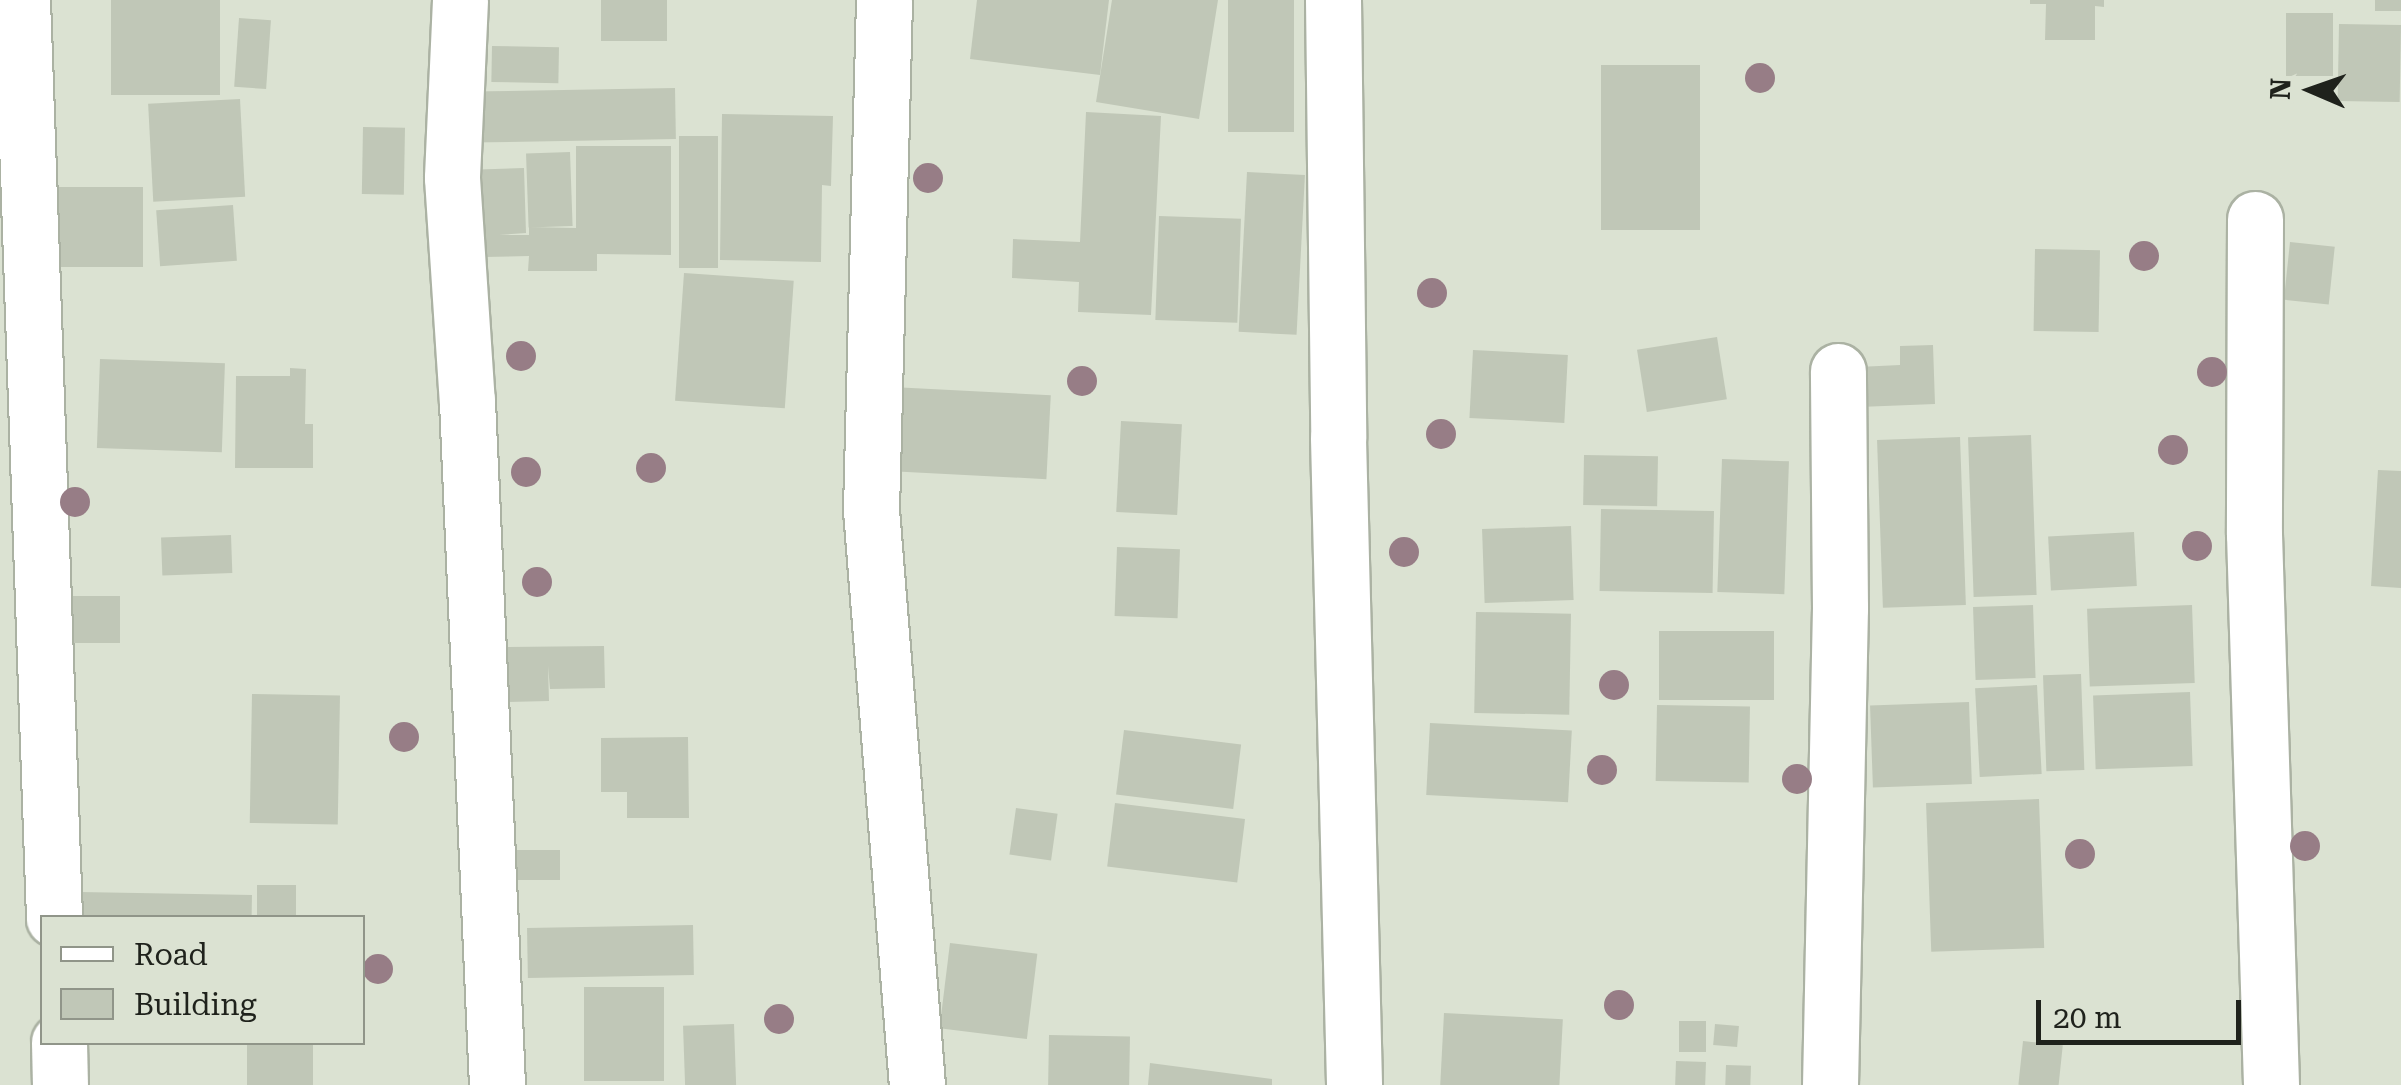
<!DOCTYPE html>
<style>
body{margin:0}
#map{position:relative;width:2401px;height:1085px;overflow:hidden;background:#dbe2d2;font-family:"Roboto Serif",serif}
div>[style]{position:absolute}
.building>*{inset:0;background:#c0c7b7;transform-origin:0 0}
.roads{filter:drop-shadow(2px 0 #abb2a3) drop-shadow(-2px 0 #abb2a3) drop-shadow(0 2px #abb2a3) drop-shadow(0 -2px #abb2a3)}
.minor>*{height:55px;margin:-27.5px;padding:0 27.5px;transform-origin:27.5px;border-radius:27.5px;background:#fff}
.trees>*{width:30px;height:30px;margin:-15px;border-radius:50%;background:#977d86}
span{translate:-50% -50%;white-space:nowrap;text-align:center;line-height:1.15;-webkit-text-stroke:8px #dbe2d2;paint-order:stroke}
.legend{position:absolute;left:40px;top:915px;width:325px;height:130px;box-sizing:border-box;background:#dbe2d2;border:2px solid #909589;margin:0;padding:12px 18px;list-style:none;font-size:30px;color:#1f221c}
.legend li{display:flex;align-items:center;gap:20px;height:50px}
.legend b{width:50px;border:2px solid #909589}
.north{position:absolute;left:2261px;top:40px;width:100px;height:100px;-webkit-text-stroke:8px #dbe2d2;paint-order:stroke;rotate:272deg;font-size:28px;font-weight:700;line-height:40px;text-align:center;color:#1f221c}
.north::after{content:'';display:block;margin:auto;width:35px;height:45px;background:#1f221c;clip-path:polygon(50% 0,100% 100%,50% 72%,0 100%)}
.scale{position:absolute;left:2036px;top:1000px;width:205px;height:45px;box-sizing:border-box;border:5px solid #1f221c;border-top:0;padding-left:12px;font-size:30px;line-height:35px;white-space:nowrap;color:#1f221c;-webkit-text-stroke:8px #dbe2d2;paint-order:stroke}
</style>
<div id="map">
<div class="building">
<div style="left:111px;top:0;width:109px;height:95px"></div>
<div style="left:601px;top:0;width:66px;height:41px"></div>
<div style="clip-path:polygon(977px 0,1109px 0,1100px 75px,970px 59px)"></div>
<div style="clip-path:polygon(1112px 0,1218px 0,1199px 119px,1096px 102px)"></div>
<div style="left:1228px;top:0;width:66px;height:132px"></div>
<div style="clip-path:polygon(2030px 0,2104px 0,2104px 7px,2095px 6px,2095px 40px,2045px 40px,2046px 4px,2030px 4px)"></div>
<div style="left:2375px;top:0;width:26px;height:11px"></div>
<div style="left:2286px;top:13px;width:47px;height:63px"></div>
<div style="left:239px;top:18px;width:32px;height:69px;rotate:4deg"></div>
<div style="left:2339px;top:24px;width:62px;height:77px;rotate:1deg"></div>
<div style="left:492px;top:46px;width:67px;height:36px;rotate:1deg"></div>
<div style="left:1601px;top:65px;width:99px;height:165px"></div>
<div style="left:675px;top:88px;width:51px;height:205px;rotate:89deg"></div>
<div style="left:240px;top:99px;width:98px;height:92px;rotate:87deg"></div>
<div style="clip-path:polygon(1086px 112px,1161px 116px,1151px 315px,1078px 312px,1079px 282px,1012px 278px,1013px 239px,1080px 242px)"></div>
<div style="clip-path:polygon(722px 114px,833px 116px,831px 186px,822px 185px,821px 262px,720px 260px)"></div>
<div style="left:363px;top:127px;width:42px;height:67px;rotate:1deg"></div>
<div style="left:679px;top:136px;width:39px;height:132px"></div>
<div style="clip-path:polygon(576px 146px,671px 146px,671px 255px,597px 254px,597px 271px,528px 271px,529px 256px,484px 257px,464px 170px,524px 168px,526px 233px,499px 235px,529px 235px,529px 227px,576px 228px)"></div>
<div style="left:570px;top:152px;width:74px;height:44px;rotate:88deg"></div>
<div style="left:1247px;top:172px;width:58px;height:160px;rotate:3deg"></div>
<div style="left:59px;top:187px;width:84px;height:80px"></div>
<div style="left:233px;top:205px;width:56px;height:77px;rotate:86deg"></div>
<div style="left:1159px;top:216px;width:82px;height:104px;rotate:2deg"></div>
<div style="left:2290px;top:242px;width:45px;height:58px;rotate:6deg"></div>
<div style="left:2035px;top:249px;width:65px;height:82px;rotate:1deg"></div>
<div style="left:684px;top:273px;width:110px;height:128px;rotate:4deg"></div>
<div style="left:1717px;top:337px;width:63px;height:81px;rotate:81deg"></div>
<div style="clip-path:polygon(1933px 345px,1935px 404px,1859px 407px,1858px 367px,1900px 365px,1900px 346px)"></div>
<div style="left:1473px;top:350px;width:95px;height:68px;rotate:3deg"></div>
<div style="left:100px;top:359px;width:125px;height:89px;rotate:2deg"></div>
<div style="clip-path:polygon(290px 368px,306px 369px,305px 424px,313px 424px,313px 468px,235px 468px,236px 376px,290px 376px)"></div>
<div style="left:892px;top:387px;width:159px;height:84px;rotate:3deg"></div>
<div style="left:1121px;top:421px;width:61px;height:91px;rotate:3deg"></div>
<div style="left:2031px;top:435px;width:160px;height:63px;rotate:88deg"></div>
<div style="left:1960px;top:437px;width:168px;height:83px;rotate:88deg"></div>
<div style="left:1584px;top:455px;width:74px;height:50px;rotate:1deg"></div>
<div style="left:1722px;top:459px;width:67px;height:133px;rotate:2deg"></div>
<div style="clip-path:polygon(2378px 470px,2401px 471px,2401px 588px,2371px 586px)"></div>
<div style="left:1601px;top:509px;width:113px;height:82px;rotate:1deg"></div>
<div style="left:1571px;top:526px;width:74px;height:89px;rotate:88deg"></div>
<div style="left:2134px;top:532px;width:54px;height:86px;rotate:87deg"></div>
<div style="left:231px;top:535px;width:38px;height:70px;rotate:88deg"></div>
<div style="left:1117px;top:547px;width:63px;height:69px;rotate:2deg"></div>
<div style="left:71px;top:596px;width:49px;height:47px"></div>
<div style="left:2033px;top:605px;width:73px;height:60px;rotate:88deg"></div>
<div style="left:2192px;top:605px;width:78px;height:105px;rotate:88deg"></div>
<div style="left:1476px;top:612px;width:95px;height:101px;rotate:1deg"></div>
<div style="left:1659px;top:631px;width:115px;height:69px"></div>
<div style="clip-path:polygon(604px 646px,605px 688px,550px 689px,548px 666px,549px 701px,504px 702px,504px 647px)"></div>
<div style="left:2081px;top:674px;width:96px;height:38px;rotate:88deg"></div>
<div style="left:2037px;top:685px;width:89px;height:62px;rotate:87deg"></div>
<div style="left:2190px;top:692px;width:74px;height:97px;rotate:88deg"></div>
<div style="left:252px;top:694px;width:88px;height:129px;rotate:1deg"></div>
<div style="left:1969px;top:702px;width:82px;height:99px;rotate:88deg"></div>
<div style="left:1657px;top:705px;width:93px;height:76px;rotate:1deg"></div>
<div style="left:1430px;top:723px;width:142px;height:72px;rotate:3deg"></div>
<div style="left:1124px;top:730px;width:118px;height:65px;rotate:7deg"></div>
<div style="clip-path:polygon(688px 737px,689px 818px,627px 818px,627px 792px,601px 792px,601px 738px)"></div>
<div style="left:2039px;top:799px;width:149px;height:113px;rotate:88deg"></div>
<div style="left:1115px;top:803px;width:131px;height:64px;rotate:7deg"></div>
<div style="left:1016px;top:808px;width:42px;height:47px;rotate:8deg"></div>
<div style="left:510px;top:850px;width:50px;height:30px"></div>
<div style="left:257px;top:885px;width:39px;height:33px"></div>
<div style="left:80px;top:892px;width:172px;height:26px;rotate:1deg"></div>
<div style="left:693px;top:925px;width:50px;height:166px;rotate:89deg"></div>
<div style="left:950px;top:943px;width:88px;height:86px;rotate:7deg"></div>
<div style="left:584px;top:987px;width:80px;height:94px"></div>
<div style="left:1444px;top:1013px;width:119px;height:72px;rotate:3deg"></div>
<div style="left:1679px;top:1021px;width:27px;height:31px"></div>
<div style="left:734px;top:1024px;width:61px;height:51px;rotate:88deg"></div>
<div style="left:1715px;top:1024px;width:24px;height:21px;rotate:5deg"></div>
<div style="left:1049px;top:1035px;width:81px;height:50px;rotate:1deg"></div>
<div style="left:2023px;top:1041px;width:40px;height:44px;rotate:6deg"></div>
<div style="left:247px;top:1042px;width:66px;height:43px"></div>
<div style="left:1676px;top:1061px;width:30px;height:24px;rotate:2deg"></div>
<div style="clip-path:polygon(1150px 1063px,1272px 1079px,1272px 1085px,1148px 1085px)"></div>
<div style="left:1726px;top:1065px;width:25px;height:20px;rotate:2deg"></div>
</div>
<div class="roads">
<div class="minor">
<div style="left:22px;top:0;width:919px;rotate:88deg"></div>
<div style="left:460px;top:0;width:178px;rotate:92.6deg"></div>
<div style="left:452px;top:178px;width:224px;rotate:86.2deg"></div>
<div style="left:467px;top:401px;width:685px;rotate:87.49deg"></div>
<div style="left:884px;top:0;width:510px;rotate:91.46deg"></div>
<div style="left:871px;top:510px;width:577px;rotate:85.43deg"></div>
<div style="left:1333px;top:0;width:438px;rotate:89.3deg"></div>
<div style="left:1338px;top:438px;width:647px;rotate:88.58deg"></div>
<div style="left:2255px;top:219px;width:315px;rotate:90.2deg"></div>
<div style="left:2254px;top:534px;width:551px;rotate:88.23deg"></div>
<div style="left:59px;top:1042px;width:43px;rotate:88.7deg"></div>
<div style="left:1830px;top:1085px;width:477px;rotate:-88.8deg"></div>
<div style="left:1840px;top:608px;width:237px;rotate:-90.5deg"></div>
</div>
</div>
<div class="trees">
<div style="left:1760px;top:78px"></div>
<div style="left:928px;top:178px"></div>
<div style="left:2144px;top:256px"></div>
<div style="left:1432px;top:293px"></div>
<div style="left:521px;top:356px"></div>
<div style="left:2212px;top:372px"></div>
<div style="left:1082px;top:381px"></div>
<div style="left:1441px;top:434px"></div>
<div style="left:2173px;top:450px"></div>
<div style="left:651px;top:468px"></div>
<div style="left:526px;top:472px"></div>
<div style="left:75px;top:502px"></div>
<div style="left:2197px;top:546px"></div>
<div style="left:1404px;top:552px"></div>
<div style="left:537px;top:582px"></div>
<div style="left:1614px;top:685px"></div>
<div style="left:404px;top:737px"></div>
<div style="left:1602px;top:770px"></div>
<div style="left:1797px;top:779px"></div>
<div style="left:2305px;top:846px"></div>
<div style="left:2080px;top:854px"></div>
<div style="left:378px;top:969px"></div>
<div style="left:1619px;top:1005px"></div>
<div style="left:779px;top:1019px"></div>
</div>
<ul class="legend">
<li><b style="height:12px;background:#fff"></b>Road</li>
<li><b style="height:28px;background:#c0c7b7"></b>Building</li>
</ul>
<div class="north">N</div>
<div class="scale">20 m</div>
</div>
